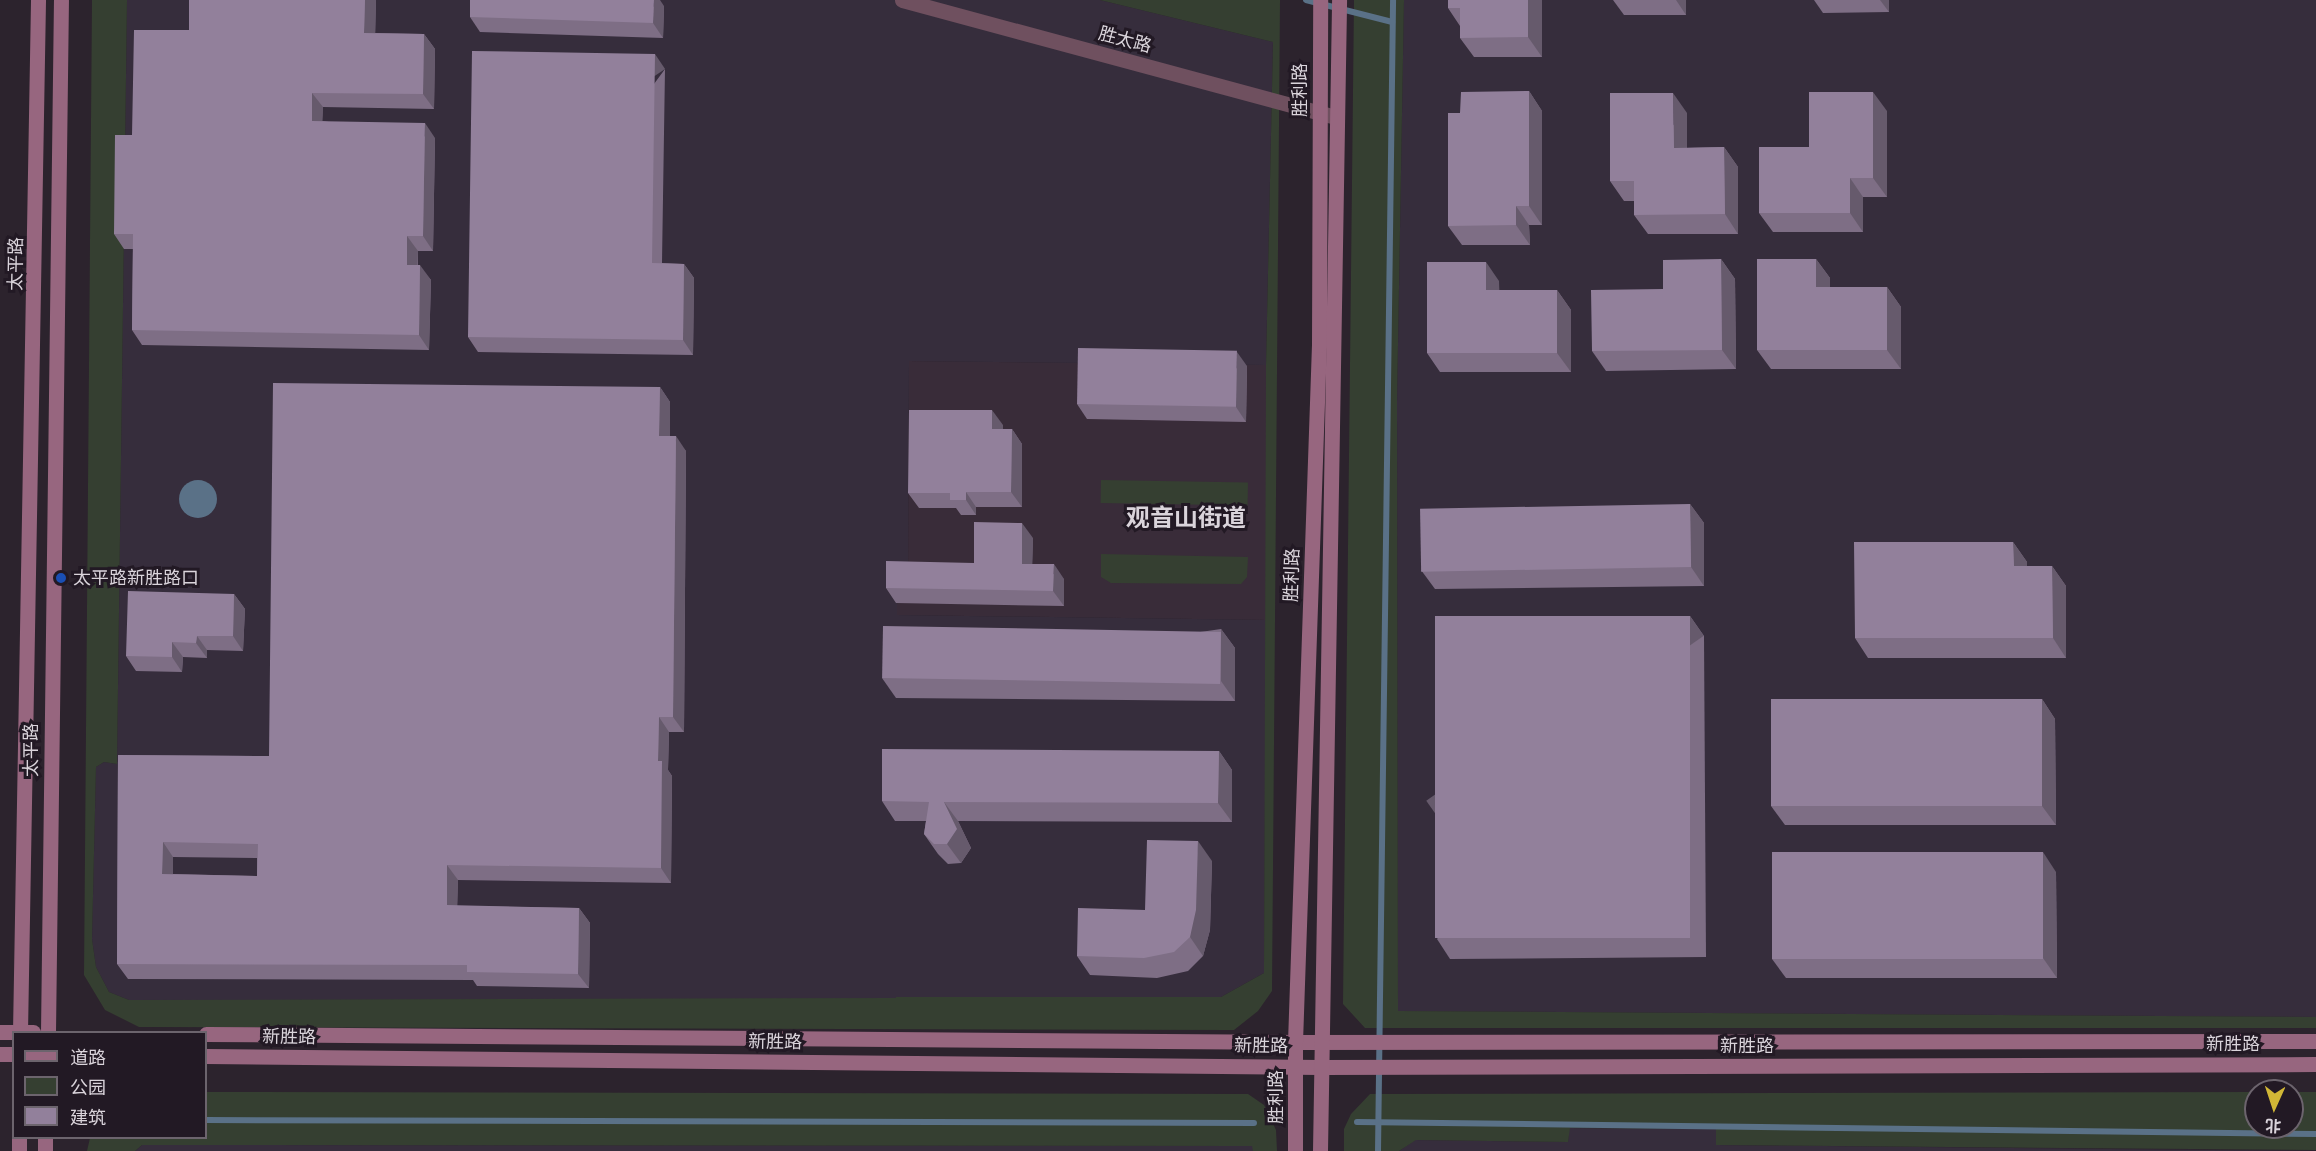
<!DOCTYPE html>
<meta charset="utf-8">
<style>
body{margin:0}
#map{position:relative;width:2316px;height:1151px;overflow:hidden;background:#2c232d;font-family:"DejaVu Sans","Noto Sans SC",sans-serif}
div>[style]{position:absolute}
.commercial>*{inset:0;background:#392c39}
.industrial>*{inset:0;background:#362d3c}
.green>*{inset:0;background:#353f31;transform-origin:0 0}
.water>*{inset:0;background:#5a7187}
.round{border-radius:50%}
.stream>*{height:6px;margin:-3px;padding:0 3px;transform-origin:3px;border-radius:3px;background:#5a7187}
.street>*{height:15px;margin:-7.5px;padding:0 7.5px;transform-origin:7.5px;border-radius:7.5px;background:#6f505f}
.secondary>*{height:15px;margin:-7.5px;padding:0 7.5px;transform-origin:7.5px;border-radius:7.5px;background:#97667f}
.wall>*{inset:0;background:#7e6e85}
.shaded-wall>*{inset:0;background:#665a6c;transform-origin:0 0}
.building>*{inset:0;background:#92809b;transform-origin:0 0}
.dots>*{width:16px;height:16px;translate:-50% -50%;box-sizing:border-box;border:3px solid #221924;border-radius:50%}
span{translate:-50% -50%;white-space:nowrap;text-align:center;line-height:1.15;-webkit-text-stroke:6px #221924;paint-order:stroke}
.street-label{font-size:18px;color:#dad4db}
.poi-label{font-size:18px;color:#dad4db}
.left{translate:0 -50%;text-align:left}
.district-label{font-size:24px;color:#dad4db;font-weight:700}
.legend{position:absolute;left:12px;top:1031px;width:195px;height:108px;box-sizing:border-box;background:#221924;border:2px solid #6c646d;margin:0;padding:8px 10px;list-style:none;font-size:18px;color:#dad4db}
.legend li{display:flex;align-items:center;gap:12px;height:30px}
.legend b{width:30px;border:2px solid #6c646d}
.north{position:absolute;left:2244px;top:1079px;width:60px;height:60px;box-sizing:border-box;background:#221924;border:2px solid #6c646d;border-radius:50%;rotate:183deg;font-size:16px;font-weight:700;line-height:24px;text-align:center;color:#dad4db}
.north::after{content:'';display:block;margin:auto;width:21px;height:27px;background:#d1b736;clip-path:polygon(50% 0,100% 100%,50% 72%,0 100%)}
</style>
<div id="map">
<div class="commercial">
<div style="clip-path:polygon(909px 361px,1266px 365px,1266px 620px,897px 615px,896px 574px,908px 574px)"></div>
</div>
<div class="industrial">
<div style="clip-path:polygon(127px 0,1100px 0,1273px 42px,1266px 365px,909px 361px,908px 574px,897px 574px,897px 615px,1266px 620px,1264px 973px,1221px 997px,1192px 999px,129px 1000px,109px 992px,96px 967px,92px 939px,96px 767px,104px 762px,117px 764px)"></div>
<div style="clip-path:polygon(1404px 0,2316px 0,2316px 1017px,1398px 1011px,1397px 402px)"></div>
<div style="clip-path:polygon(1569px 1128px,1716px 1129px,1717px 1145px,2316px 1151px,1399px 1151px,1415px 1140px,1568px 1142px)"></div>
<div style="clip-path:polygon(142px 1145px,1253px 1146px,1253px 1151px,135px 1151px)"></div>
</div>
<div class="green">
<div style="clip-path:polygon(92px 0,127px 0,117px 764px,104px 762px,96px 767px,92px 939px,96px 967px,109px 992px,129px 1000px,896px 998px,896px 574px,896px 997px,1221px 997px,1264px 973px,1266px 365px,1273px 42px,1100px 0,1280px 0,1272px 991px,1258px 1011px,1234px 1030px,139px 1027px,105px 1010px,84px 975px)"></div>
<div style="clip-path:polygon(1354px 0,1404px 0,1397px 402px,1398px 1011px,2316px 1017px,2316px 1028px,1365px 1028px,1343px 1004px)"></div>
<div style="left:1101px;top:480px;width:147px;height:23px;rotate:1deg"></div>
<div style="clip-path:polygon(1101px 554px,1248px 557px,1247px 577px,1241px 584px,1111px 583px,1101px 577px)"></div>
<div style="clip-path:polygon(206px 1092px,1248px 1094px,1264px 1105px,1276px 1130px,1277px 1151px,1253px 1151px,1252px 1146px,142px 1145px,135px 1151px,87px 1151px,90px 1138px,206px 1138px)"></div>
<div style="clip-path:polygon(2256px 1092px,2256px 1127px,2292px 1127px,2292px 1092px,2316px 1092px,2316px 1150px,1716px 1145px,1716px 1129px,1570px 1128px,1568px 1142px,1416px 1140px,1399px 1151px,1344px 1151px,1344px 1129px,1351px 1114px,1370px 1094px)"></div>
</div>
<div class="water">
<div class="round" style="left:179px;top:480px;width:38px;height:38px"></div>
</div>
<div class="stream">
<div style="left:1306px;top:0;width:89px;rotate:14.3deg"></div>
<div style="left:206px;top:1120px;width:1048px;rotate:0.16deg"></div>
<div style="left:1357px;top:1122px;width:959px;rotate:0.72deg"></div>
<div style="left:1378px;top:1151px;width:1151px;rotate:-89.25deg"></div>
</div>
<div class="street">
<div style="left:902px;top:0;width:450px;rotate:15.1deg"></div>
</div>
<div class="secondary">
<div style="left:0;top:1032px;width:33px"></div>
<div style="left:20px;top:1032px;width:1032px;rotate:-89deg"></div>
<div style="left:48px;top:1032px;width:1032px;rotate:-89.28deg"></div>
<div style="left:206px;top:1034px;width:1089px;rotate:0.42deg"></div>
<div style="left:1295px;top:1042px;width:1021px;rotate:-0.06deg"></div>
<div style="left:0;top:1054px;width:14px"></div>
<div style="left:206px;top:1056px;width:1114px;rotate:0.57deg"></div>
<div style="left:1320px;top:1067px;width:996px;rotate:-0.17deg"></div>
<div style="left:19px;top:1151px;width:13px;rotate:-90deg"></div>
<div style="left:45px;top:1151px;width:13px;rotate:-90deg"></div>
<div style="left:1295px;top:1151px;width:109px;rotate:-90deg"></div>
<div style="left:1295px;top:1042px;width:697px;rotate:-88.03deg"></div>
<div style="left:1319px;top:345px;width:345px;rotate:-89.8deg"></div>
<div style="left:1320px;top:1151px;width:1151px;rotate:-89.05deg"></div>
</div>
<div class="wall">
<div style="clip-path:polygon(189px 0,376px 0,375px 33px,424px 34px,435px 49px,434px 109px,323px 107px,322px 121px,435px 138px,433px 251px,418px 251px,418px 265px,431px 280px,429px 350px,142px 345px,132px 330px,133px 249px,124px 249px,114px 234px,132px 135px,189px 30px)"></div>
<div style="clip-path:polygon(1448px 0,1542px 0,1542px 57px,1474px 57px,1460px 38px,1460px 26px,1448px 8px)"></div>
<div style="clip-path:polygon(1613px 0,1686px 0,1686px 15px,1624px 15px)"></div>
<div style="clip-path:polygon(1814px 0,1889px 0,1889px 12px,1823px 13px)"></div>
<div style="clip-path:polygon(664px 6px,663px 38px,480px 32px,470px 17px)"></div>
<div style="clip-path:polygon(665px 69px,662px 263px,684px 264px,694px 278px,693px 355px,478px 352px,468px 337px)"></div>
<div style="clip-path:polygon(1529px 91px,1542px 111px,1542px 225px,1529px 225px,1530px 245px,1462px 245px,1448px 226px,1460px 113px)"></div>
<div style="clip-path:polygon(1887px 111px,1887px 197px,1863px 197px,1863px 232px,1773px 232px,1759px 213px,1809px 147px)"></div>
<div style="clip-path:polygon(1687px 113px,1687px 148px,1724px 147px,1738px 167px,1738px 234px,1648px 234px,1634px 215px,1634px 201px,1624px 201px,1610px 181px)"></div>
<div style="clip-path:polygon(1721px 259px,1735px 279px,1736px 369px,1606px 371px,1592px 351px)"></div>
<div style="clip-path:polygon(1816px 259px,1830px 278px,1830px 287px,1887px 287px,1901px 307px,1901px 369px,1771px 369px,1757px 350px)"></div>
<div style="clip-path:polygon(1499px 281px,1499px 290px,1557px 290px,1571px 310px,1571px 372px,1440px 372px,1427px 353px)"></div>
<div style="clip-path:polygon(1247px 366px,1246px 422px,1087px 419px,1077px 404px)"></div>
<div style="clip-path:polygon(evenodd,660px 387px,670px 402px,670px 436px,686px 451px,684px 732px,669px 732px,668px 770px,672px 776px,671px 883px,458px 880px,457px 906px,579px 908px,590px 923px,589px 988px,477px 986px,473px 980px,128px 979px,117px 964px,118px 755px,269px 756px,660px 387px,173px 857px,257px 858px,257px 876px,173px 874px,173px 857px)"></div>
<div style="clip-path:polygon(1003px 425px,1003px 429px,1012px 429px,1022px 444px,1022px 507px,976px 507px,976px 515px,961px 515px,956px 508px,919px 508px,908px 493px)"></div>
<div style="clip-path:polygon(1690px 504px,1704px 523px,1704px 586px,1435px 589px,1421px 570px)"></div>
<div style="clip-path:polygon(1033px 538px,1032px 564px,1064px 579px,1064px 606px,896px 603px,886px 588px,974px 563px)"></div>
<div style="clip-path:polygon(2013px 542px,2027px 562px,2027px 566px,2052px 566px,2066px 586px,2066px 658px,1868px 658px,1855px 638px)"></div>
<div style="clip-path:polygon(234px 594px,245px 609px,243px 651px,207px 650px,207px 658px,183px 657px,182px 672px,136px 671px,126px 656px)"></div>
<div style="clip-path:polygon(1690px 616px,1704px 636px,1706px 957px,1450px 959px,1437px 939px)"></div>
<div style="clip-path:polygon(1221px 629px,1235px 648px,1235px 701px,896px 698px,882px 678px)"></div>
<div style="clip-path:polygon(2042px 699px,2055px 719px,2056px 825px,1785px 825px,1771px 806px)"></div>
<div style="clip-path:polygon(1219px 751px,1232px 770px,1232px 822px,958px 821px,971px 848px,961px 863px,948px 864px,938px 854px,924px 834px,926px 821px,895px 821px,882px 801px)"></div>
<div style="clip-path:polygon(1212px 861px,1210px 930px,1203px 956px,1188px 971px,1157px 978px,1090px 975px,1077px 956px,1145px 910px)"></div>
<div style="clip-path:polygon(2056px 872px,2057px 978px,1786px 978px,1772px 959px)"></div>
</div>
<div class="shaded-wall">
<div style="clip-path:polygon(365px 0,376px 0,375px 48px,364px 33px)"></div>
<div style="clip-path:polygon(654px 0,660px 0,664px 6px,663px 38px,653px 23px)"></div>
<div style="clip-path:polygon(1528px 0,1542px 0,1542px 57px,1528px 37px)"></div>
<div style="clip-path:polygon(1676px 0,1686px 0,1686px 15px)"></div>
<div style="clip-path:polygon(1880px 0,1889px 0,1889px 12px)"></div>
<div style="clip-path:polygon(424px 34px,435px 49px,434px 109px,423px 94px)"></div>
<div style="left:655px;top:54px;width:18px;height:209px;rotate:56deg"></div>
<div style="clip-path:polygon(1529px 91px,1542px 111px,1542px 225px,1529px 206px)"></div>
<div style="clip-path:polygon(1873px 92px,1887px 111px,1887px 197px,1873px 178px)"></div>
<div style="clip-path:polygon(312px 93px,323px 107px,322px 136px,312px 121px)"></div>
<div style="clip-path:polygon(1673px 93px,1687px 113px,1687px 167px,1674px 148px)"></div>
<div style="clip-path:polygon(425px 123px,435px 138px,433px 251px,423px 236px)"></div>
<div style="clip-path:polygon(1724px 147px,1738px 167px,1738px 234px,1725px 214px)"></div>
<div style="clip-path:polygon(1850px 178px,1863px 197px,1863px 232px,1850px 213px)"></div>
<div style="clip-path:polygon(1516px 206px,1529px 225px,1530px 245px,1516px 225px)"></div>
<div style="clip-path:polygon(407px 236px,418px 251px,417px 280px,407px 265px)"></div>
<div style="clip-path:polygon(1721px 259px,1735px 279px,1736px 369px,1722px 350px)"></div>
<div style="clip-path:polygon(1816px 259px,1830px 278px,1830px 307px,1816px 287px)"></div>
<div style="clip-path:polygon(1486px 262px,1499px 281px,1500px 309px,1486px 290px)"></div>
<div style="clip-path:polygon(684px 264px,694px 278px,693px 355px,683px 340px)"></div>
<div style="clip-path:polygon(420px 265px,431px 280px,429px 350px,419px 335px)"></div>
<div style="clip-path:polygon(1887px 287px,1901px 307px,1901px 369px,1887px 350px)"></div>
<div style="clip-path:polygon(1557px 290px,1571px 310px,1571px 372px,1557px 353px)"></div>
<div style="clip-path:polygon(1237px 352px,1247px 366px,1246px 422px,1236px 407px)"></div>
<div style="clip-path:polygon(660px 387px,670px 402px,670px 451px,659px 436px)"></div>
<div style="clip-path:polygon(992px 410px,1003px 425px,1003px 444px,992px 429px)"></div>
<div style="clip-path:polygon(1012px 429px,1022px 444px,1022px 507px,1011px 492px)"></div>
<div style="clip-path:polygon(676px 436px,686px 451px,684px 732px,673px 717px)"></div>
<div style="clip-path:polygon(966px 492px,976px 507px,976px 515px,966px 500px)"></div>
<div style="clip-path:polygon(1690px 504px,1704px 523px,1704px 586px,1691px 567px)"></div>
<div style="clip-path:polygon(1022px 523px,1033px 538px,1032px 578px,1022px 564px)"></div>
<div style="clip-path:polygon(2013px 542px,2027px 562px,2027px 585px,2014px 566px)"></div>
<div style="clip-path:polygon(1054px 564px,1064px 579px,1064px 606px,1053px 591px)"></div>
<div style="clip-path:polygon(2052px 566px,2066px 586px,2066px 658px,2053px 638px)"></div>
<div style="clip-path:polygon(234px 594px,245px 609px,243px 651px,233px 636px)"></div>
<div style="left:1690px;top:616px;width:24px;height:322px;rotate:55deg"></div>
<div style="clip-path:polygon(1221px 629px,1235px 648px,1235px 701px,1221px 681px)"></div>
<div style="clip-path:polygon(197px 636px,207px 650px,207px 658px,196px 643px)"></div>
<div style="clip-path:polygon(172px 642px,183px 657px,182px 672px,172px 657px)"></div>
<div style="clip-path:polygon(2042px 699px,2055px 719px,2056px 825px,2042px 806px)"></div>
<div style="clip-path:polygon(659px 717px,669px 732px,668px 770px,672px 776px,671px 883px,661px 868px,658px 761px)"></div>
<div style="clip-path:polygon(1219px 751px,1232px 770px,1232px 822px,1218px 803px)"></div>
<div style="clip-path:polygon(944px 802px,958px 821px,971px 848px,961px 863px,947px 844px)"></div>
<div style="clip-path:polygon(1198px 841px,1212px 861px,1210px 930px,1203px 956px,1190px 937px)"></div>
<div style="clip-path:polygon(163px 842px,173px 857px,173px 888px,162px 874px)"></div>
<div style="clip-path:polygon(2043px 852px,2056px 872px,2057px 978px,2043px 958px)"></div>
<div style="clip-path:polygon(447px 865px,458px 880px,457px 920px,447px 905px)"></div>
<div style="clip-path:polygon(579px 908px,590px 923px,589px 988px,578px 974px)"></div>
</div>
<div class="building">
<div style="clip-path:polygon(189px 0,365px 0,364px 33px,424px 34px,423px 94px,312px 93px,312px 121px,425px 123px,423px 236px,407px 236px,407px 265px,420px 265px,419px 335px,132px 330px,133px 234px,114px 234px,115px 135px,132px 135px,134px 30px,189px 30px)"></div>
<div style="clip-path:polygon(470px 0,654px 0,653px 23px,470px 17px)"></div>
<div style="clip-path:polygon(1448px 0,1528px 0,1528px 37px,1460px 38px,1460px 8px,1448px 8px)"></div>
<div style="clip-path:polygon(472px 51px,655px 54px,652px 263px,684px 264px,683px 340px,468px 337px)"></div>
<div style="clip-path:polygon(1529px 91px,1529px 206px,1516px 206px,1516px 225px,1448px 226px,1448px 113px,1460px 113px,1461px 92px)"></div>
<div style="clip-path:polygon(1809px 92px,1873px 92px,1873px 178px,1850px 178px,1850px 213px,1759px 213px,1759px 147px,1809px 147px)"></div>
<div style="clip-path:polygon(1610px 93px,1673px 93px,1674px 148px,1724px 147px,1725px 214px,1634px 215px,1634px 181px,1610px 181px)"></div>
<div style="clip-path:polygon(1721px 259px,1722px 350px,1592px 351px,1591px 290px,1663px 289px,1663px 260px)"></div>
<div style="clip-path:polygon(1757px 259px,1816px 259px,1816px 287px,1887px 287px,1887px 350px,1757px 350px)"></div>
<div style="clip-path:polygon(1427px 262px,1486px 262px,1486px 290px,1557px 290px,1557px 353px,1427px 353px)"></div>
<div style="left:1078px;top:348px;width:159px;height:56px;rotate:1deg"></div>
<div style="clip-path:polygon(evenodd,273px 383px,660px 387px,659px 436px,676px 436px,673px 717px,659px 717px,658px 761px,662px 761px,661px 868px,447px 865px,447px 905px,579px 908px,578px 974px,467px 972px,467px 965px,117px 964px,118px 755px,269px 756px,273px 383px,163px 842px,258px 844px,257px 876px,162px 874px,163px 842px)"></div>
<div style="clip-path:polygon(909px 410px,992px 410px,992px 429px,1012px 429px,1011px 492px,966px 492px,966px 500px,950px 500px,950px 493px,908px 493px)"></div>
<div style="left:1690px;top:504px;width:63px;height:270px;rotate:89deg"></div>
<div style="clip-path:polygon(974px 522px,1022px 523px,1022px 564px,1054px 564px,1053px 591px,886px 588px,886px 561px,974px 563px)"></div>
<div style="clip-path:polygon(1854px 542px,2013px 542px,2014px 566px,2052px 566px,2053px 638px,1855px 638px)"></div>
<div style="clip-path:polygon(128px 591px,234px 594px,233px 636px,197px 636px,196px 643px,172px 642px,172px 657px,126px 656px)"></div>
<div style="left:1690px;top:616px;width:322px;height:255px;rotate:90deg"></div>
<div style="left:883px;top:626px;width:338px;height:52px;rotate:1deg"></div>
<div style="left:2042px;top:699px;width:107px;height:271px;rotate:90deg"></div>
<div style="clip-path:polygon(882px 749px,1219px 751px,1218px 803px,944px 802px,957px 829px,947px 844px,934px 844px,924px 834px,929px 802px,882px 801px)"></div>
<div style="clip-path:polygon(1147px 840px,1198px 841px,1196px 910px,1190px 937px,1174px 952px,1144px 958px,1077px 956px,1078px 908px,1145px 910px)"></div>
<div style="left:1772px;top:852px;width:271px;height:107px"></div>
</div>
<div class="dots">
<div style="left:61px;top:578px;background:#1a4fb4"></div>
</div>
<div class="street-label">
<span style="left:1125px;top:40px;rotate:15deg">胜太路</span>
<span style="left:1300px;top:90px;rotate:-90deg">胜利路</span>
<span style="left:16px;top:264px;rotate:-89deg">太平路</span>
<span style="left:1292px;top:575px;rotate:-88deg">胜利路</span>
<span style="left:31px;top:750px;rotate:-90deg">太平路</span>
<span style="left:289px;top:1037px;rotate:1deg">新胜路</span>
<span style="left:775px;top:1042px;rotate:1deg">新胜路</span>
<span style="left:2233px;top:1044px">新胜路</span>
<span style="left:1261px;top:1046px;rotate:1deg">新胜路</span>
<span style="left:1747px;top:1046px">新胜路</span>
<span style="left:1276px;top:1097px;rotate:-90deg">胜利路</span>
</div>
<div class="poi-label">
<span class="left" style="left:73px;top:578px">太平路新胜路口</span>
</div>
<div class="district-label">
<span style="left:1186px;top:519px">观音山街道</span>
</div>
<ul class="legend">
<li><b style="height:8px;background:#97667f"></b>道路</li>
<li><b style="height:16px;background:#353f31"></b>公园</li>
<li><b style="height:16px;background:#92809b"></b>建筑</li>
</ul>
<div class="north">北</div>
</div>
